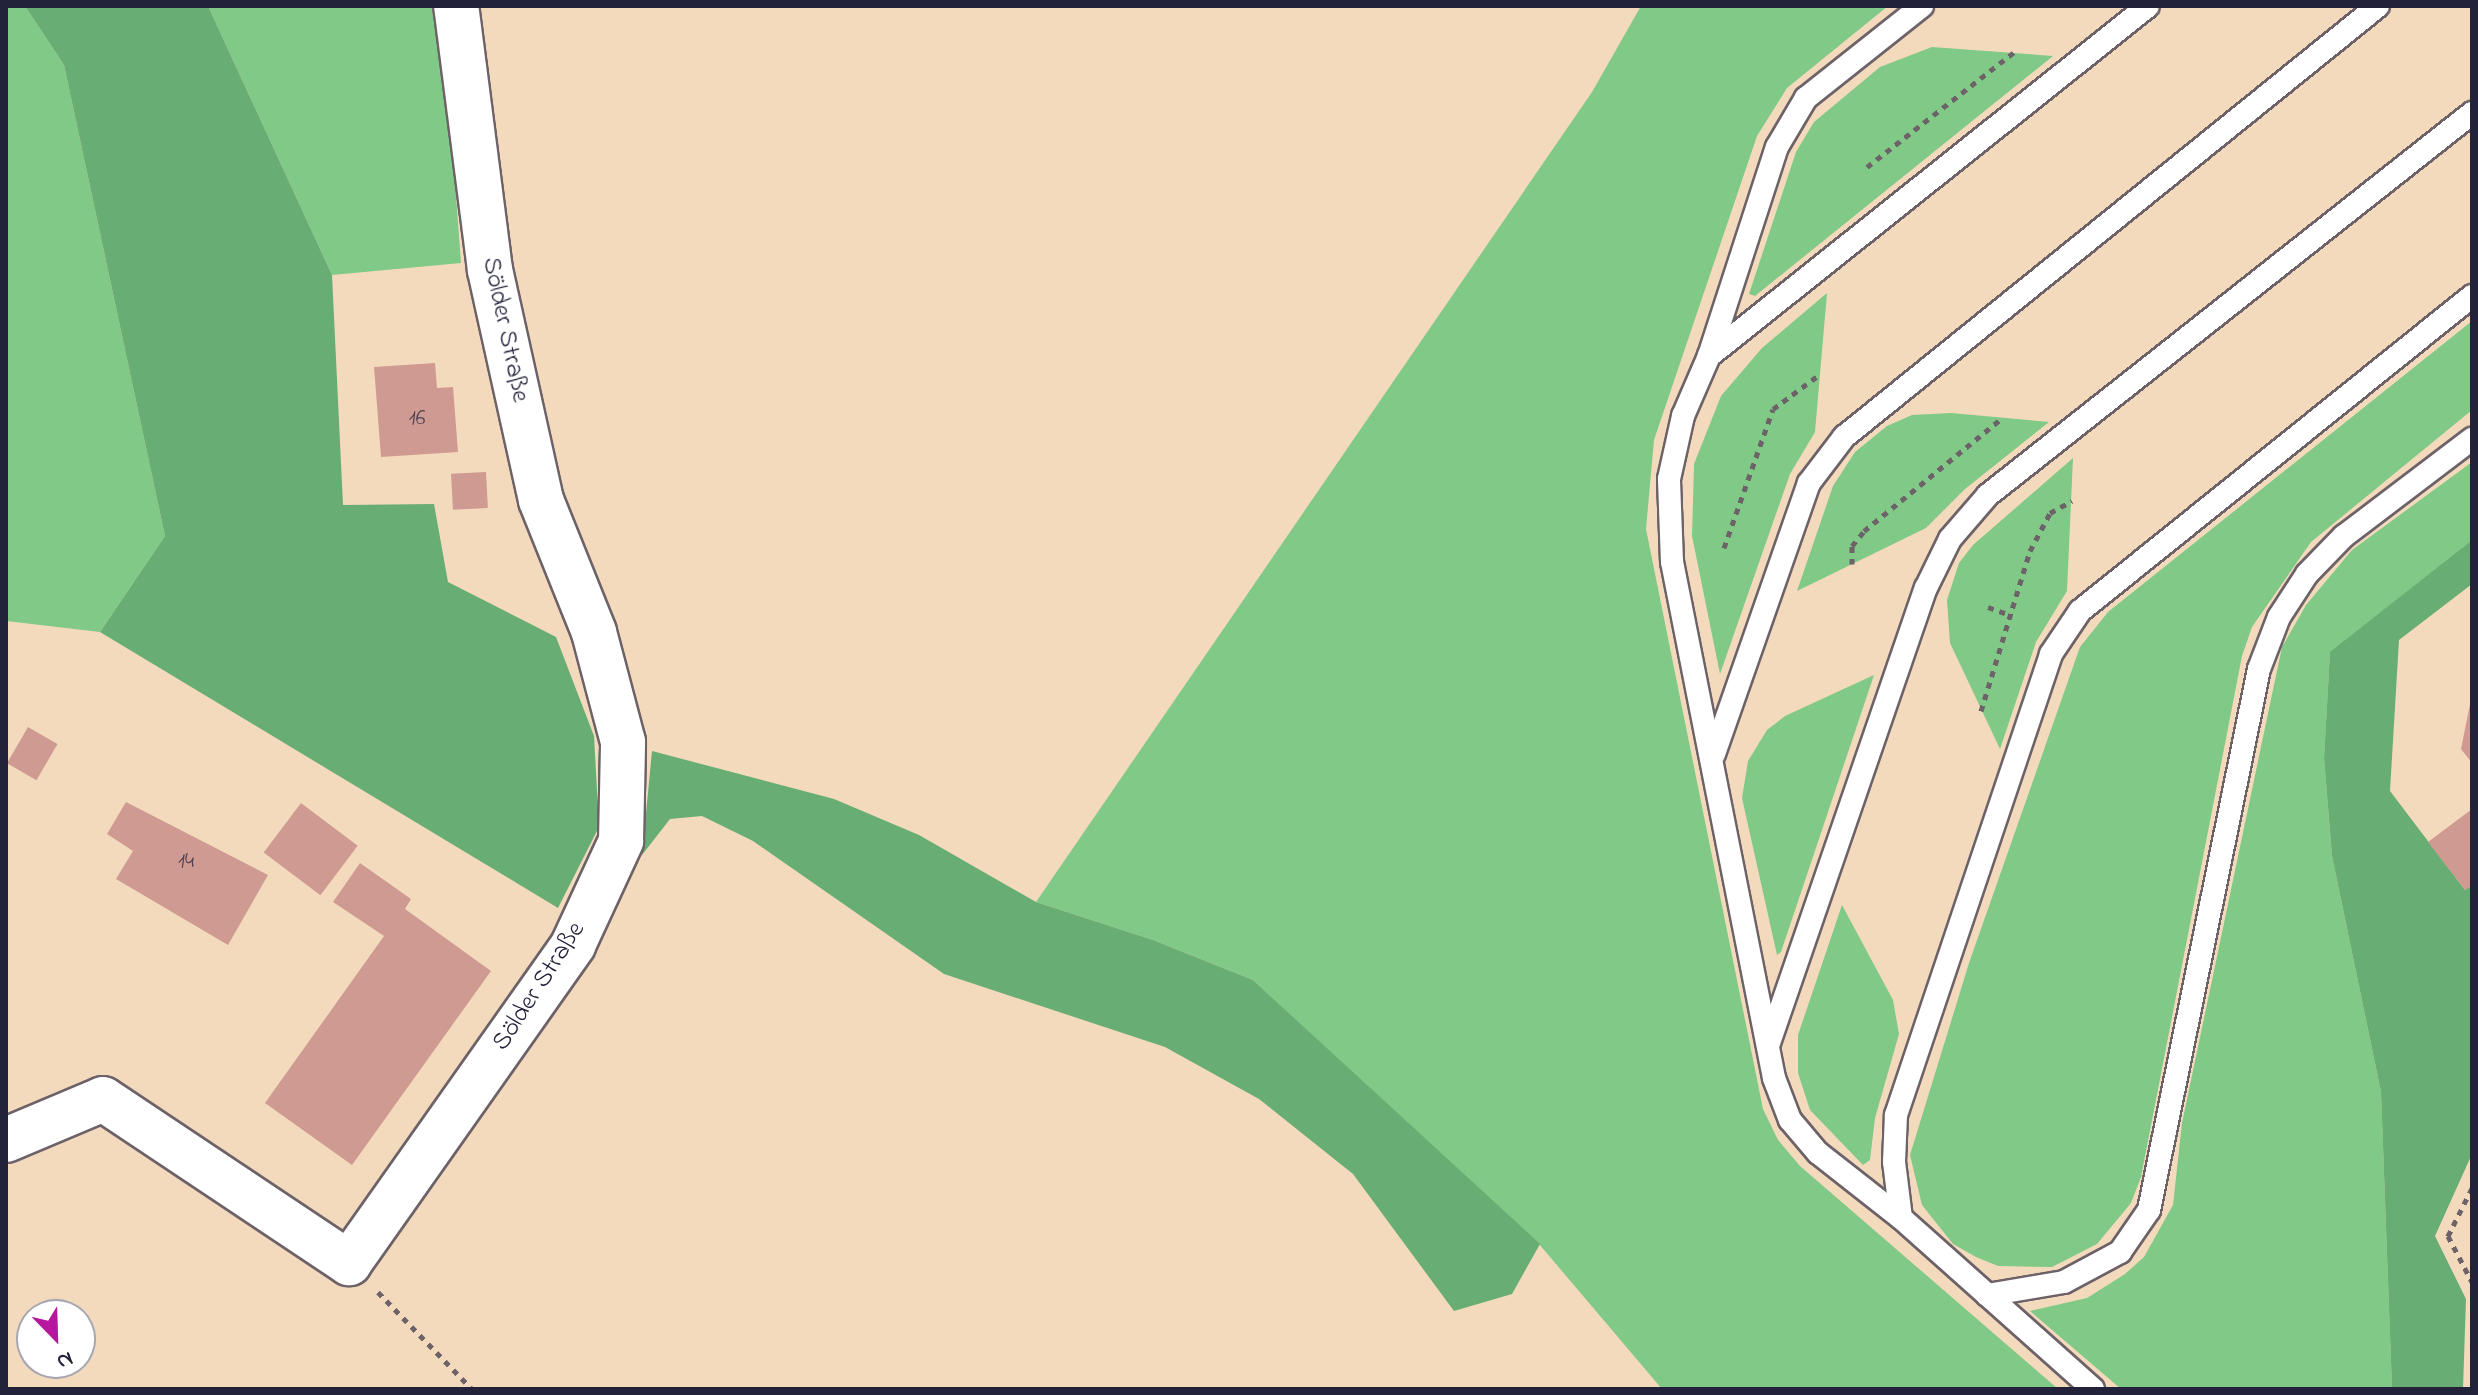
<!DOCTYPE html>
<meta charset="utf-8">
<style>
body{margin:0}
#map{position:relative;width:2478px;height:1395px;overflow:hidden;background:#f4dabd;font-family:"Indie Flower",sans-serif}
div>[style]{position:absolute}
.green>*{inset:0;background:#80c986}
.forest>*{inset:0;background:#68ad73}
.building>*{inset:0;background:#cf9a91;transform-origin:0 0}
.path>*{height:5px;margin-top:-2.5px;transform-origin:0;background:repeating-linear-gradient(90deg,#6c6268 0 6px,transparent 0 12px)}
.roads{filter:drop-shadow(2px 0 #6c6268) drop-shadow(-2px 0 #6c6268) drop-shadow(0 2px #6c6268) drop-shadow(0 -2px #6c6268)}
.lane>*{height:22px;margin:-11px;padding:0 11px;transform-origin:11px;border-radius:11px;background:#fff}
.street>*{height:44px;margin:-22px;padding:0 22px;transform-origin:22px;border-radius:22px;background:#fff}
span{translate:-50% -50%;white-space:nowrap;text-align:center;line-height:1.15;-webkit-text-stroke:7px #fff;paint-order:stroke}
.number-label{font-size:22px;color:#4d4050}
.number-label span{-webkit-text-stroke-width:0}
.street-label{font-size:26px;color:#22223b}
.frame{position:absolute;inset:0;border:8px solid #22223b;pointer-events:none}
.north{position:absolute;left:16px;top:1299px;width:80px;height:80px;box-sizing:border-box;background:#fff;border:2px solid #a7a7b1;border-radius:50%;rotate:157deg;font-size:22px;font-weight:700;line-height:32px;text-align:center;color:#22223b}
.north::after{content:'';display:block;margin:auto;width:28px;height:36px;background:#b5179e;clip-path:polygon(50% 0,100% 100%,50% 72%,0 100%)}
</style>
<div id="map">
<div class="green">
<div style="clip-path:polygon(6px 6px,25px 6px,64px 65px,165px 536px,100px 632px,6px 621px)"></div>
<div style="clip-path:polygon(208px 6px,442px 6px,461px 263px,332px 275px)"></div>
<div style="clip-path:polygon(1641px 6px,1888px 6px,1787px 88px,1757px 136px,1654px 440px,1646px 529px,1763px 1109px,1778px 1140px,1800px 1166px,2058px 1389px,1662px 1389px,1539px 1244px,1253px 980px,1153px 940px,1036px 902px,1592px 92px)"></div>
<div style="clip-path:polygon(1932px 47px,2053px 56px,1755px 296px,1749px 294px,1796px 152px,1814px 122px,1880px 67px)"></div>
<div style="clip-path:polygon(1827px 293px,1815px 432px,1790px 474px,1720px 674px,1692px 536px,1694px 464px,1721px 396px,1762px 348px)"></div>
<div style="clip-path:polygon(2472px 321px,2472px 410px,2311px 542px,2252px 627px,2242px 656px,2141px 1177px,2131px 1203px,2097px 1244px,2052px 1267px,1998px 1266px,1976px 1257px,1953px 1244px,1922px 1205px,1910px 1155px,1969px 963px,2080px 647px,2108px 612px)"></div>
<div style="clip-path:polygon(1951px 413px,2049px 422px,1965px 489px,1926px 528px,1797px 591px,1833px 486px,1855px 452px,1887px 426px,1912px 415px)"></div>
<div style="clip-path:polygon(2073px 458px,2067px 591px,2036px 642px,2000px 749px,1950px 643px,1947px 600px,1959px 563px,1973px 545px)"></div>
<div style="clip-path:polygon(2472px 462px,2472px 540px,2330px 653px,2324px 758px,2332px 856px,2381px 1092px,2392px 1389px,2121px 1389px,2030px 1311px,2087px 1298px,2125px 1274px,2144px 1257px,2173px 1205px,2182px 1123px,2282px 647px,2306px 605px,2352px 550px)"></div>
<div style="clip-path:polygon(1874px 675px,1781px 952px,1777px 955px,1742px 798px,1748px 761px,1767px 730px,1785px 716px)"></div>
<div style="clip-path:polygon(1842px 905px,1893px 1000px,1899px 1034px,1875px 1118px,1870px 1160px,1863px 1165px,1810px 1110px,1798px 1073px,1798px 1035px)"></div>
</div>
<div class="forest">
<div style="clip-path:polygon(25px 6px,208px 6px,332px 275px,343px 505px,434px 504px,448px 582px,556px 637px,594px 736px,599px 827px,558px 908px,100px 632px,165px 536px,64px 65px)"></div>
<div style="clip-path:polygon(2472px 540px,2472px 584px,2399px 640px,2390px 791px,2465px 890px,2472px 885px,2472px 1154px,2435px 1236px,2466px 1299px,2463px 1389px,2392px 1389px,2381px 1092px,2332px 856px,2324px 758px,2330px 652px)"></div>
<div style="clip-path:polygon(652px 751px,834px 799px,919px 835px,1036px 902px,1153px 940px,1253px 980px,1540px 1244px,1512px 1294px,1454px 1311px,1353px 1174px,1259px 1099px,1165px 1047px,944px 974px,753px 841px,702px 816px,670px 819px,642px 855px)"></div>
</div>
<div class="building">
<div style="clip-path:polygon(435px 363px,437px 388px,453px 387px,458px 452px,381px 457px,374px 367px)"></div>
<div style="left:486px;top:472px;width:36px;height:35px;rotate:87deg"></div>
<div style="clip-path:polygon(2472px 694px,2472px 763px,2461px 749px)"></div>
<div style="left:28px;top:727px;width:34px;height:42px;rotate:30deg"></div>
<div style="clip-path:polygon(126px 802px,268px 875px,228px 945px,116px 879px,133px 851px,107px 834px)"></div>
<div style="left:301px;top:803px;width:71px;height:62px;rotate:37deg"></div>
<div style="clip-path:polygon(2472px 809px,2472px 885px,2465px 890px,2428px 842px)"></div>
<div style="clip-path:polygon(360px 863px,411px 899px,405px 909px,491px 971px,352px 1165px,265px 1103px,384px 936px,333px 902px)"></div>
</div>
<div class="path">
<div style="left:1867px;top:167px;width:187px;rotate:-38deg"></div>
<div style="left:1724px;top:548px;width:147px;rotate:-70.6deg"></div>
<div style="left:1773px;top:409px;width:57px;rotate:-36.5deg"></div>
<div style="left:1852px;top:564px;width:18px;rotate:-90deg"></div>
<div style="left:1852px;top:546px;width:19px;rotate:-51deg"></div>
<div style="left:1864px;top:531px;width:178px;rotate:-39.3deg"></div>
<div style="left:1988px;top:607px;width:23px;rotate:20deg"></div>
<div style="left:1981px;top:711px;width:167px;rotate:-73deg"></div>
<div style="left:2030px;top:551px;width:43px;rotate:-62.2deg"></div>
<div style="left:2050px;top:513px;width:25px;rotate:-29deg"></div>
<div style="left:2472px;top:1188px;width:54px;rotate:116.6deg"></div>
<div style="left:2448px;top:1236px;width:52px;rotate:62.4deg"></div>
<div style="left:378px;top:1292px;width:135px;rotate:45.9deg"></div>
</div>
<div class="roads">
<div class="lane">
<div style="left:1709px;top:356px;width:220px;rotate:-72deg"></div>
<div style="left:1777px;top:147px;width:57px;rotate:-59.4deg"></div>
<div style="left:1806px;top:98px;width:148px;rotate:-38.4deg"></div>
<div style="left:1714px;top:754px;width:287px;rotate:-70.7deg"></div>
<div style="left:1809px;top:483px;width:58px;rotate:-52.7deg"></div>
<div style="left:1844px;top:437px;width:686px;rotate:-38.91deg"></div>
<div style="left:1769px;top:1043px;width:481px;rotate:-71deg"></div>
<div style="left:1926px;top:588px;width:55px;rotate:-63.9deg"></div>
<div style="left:1950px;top:539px;width:58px;rotate:-49.2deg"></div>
<div style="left:1988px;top:495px;width:617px;rotate:-38.28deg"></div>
<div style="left:1901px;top:1218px;width:56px;rotate:-97.1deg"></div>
<div style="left:1894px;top:1162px;width:47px;rotate:-87.6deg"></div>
<div style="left:1896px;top:1115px;width:486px;rotate:-71.4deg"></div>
<div style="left:2051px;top:654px;width:52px;rotate:-56deg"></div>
<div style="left:2080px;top:611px;width:503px;rotate:-38.78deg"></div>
<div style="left:1987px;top:1295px;width:78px;rotate:-9.6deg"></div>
<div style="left:2064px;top:1282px;width:64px;rotate:-28.2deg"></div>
<div style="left:2120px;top:1252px;width:51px;rotate:-55.4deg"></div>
<div style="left:2149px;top:1210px;width:552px;rotate:-78.51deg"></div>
<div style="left:2259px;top:669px;width:56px;rotate:-69deg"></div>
<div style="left:2279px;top:617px;width:51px;rotate:-56.9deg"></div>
<div style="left:2307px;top:574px;width:53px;rotate:-45.8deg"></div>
<div style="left:2344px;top:536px;width:161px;rotate:-37.2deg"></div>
<div style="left:2093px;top:1389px;width:257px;rotate:-138.3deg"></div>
<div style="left:1901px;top:1218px;width:105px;rotate:-141.9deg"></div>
<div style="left:1818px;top:1153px;width:43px;rotate:-130.3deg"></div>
<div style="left:1790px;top:1120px;width:45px;rotate:-110.9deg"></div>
<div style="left:1774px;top:1078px;width:526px;rotate:-101.18deg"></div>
<div style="left:1672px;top:562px;width:83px;rotate:-92.1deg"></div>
<div style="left:1669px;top:479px;width:65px;rotate:-77.5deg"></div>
<div style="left:1683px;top:416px;width:65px;rotate:-66.6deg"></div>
<div style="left:1709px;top:356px;width:561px;rotate:-38.56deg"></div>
</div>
<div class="street">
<div style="left:6px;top:1140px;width:105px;rotate:-22.9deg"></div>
<div style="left:103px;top:1099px;width:296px;rotate:33.7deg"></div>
<div style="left:349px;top:1263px;width:389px;rotate:-54.8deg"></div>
<div style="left:573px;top:945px;width:115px;rotate:-65.2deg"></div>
<div style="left:621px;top:841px;width:99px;rotate:-88.8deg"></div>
<div style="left:623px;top:742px;width:114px;rotate:-104.8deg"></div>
<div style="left:594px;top:632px;width:142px;rotate:-111.9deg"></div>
<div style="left:541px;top:500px;width:236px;rotate:-102.5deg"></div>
<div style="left:490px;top:270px;width:266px;rotate:-97.3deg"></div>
</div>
</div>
<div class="number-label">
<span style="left:417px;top:420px">16</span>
<span style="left:186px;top:863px">14</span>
</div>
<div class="street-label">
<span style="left:504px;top:330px;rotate:78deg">Sölder Straße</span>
<span style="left:540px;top:987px;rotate:-57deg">Sölder Straße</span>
</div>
<div class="frame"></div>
<div class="north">N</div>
</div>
